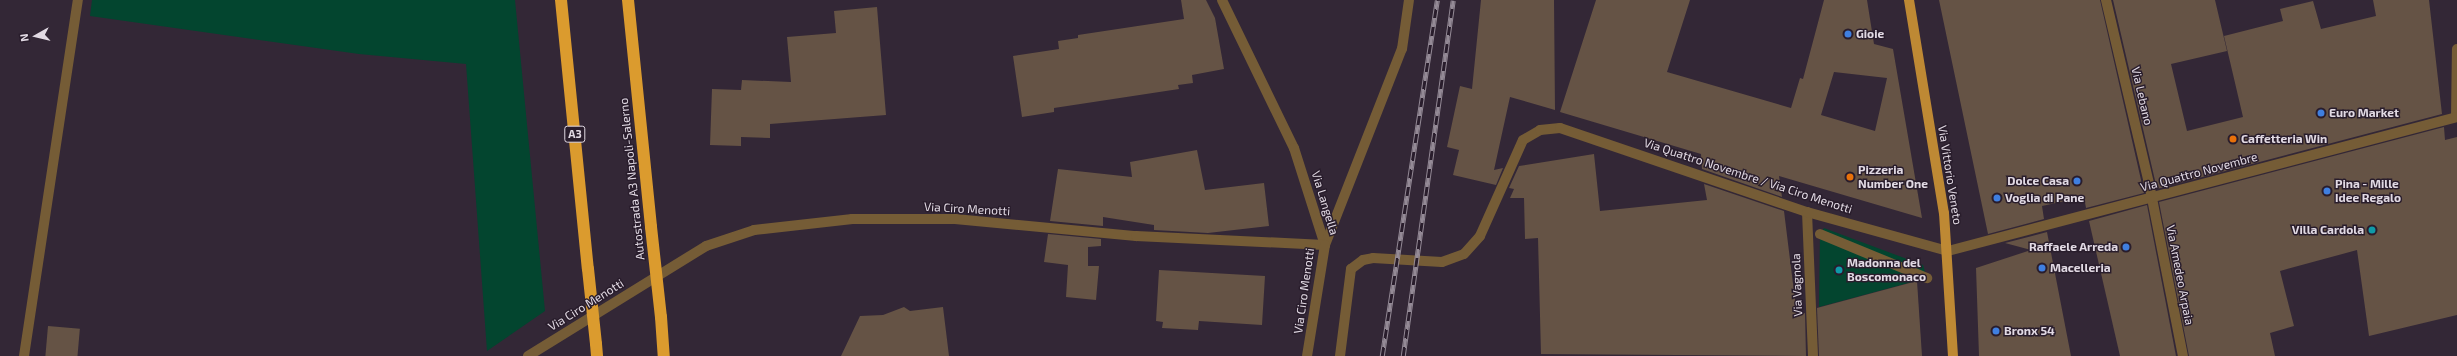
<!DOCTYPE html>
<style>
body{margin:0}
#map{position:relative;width:2457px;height:356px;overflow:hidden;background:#332736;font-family:"Exo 2",sans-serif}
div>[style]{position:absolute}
.green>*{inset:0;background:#03452f}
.building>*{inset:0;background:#655345;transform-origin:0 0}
.minor>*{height:10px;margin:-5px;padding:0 5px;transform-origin:5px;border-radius:5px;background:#755c36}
.major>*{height:10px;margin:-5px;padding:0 5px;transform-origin:5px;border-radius:5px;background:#be8934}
.highway>*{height:12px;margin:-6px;padding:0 6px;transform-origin:6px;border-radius:6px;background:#db9b2e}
.rail>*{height:4.5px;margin-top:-2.25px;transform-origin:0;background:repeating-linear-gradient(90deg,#291d2c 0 9px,#948a96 0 18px);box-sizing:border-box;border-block:1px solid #948a96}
.highway-bridge>*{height:12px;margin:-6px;padding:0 6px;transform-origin:6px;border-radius:6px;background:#db9b2e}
.dots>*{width:11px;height:11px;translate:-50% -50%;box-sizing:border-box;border:2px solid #291d2c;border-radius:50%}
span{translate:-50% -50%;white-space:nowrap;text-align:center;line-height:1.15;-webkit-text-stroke:3px #291d2c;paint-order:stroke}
.shield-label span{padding:1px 3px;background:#291d2c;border:1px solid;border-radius:3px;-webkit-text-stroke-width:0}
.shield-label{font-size:11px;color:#e2dae4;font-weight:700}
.poi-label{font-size:12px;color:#e2dae4;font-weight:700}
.left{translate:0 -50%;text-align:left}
.right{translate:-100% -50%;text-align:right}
.street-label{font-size:12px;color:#e2dae4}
.north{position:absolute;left:16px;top:16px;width:40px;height:40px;-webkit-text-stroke:3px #291d2c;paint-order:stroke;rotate:262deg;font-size:11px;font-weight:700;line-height:16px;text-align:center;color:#e2dae4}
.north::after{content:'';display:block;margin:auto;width:14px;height:18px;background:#e2dae4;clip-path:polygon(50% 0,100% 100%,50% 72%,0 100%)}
</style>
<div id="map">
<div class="green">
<div style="clip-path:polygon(92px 0,515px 0,545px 311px,487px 351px,466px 64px,359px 54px,90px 16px)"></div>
<div style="clip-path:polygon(1824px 228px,1923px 265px,1927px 278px,1819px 307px,1820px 234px)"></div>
</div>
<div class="building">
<div style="clip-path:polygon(1181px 0,1206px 0,1215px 18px,1224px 69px,1192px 75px,1193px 83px,1178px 85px,1179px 89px,1054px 108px,1054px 112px,1022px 117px,1013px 56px,1059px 49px,1058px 41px,1078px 38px,1078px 35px,1184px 19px)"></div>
<div style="clip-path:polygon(1481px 0,1554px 0,1555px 110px,1510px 97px,1494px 170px,1503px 168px,1496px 185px,1453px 175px,1459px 150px,1447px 147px,1460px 86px,1472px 89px)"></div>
<div style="clip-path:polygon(evenodd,1596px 0,1690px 0,1667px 72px,1791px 108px,1800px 78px,1803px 79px,1824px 0,1867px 0,1874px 44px,1893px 49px,1922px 218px,1779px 176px,1782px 197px,1702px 169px,1701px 154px,1560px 112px,1596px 0,1834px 72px,1887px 78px,1875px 131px,1821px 115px,1834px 72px)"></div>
<div style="clip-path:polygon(1939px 0,2100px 0,2144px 193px,2086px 208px,2084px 197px,2042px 206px,2044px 219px,1988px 234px)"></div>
<div style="clip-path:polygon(2113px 0,2215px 0,2227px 51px,2171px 64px,2187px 131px,2243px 117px,2224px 36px,2283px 21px,2280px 9px,2313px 1px,2321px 29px,2376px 16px,2373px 0,2429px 0,2442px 114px,2157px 189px)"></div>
<div style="clip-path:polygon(877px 7px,886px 115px,770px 124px,770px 138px,741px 137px,741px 146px,710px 145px,712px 89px,741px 90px,742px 80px,791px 82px,787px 37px,836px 33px,834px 11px)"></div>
<div style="clip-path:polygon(2444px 127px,2445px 140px,2457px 137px,2457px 315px,2369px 336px,2357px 250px,2280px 271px,2294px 326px,2270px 333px,2275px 356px,2189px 356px,2159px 202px)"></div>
<div style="clip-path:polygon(1197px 150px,1205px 190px,1264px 183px,1269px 226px,1208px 233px,1154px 230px,1154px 225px,1103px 217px,1103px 226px,1050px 221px,1058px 169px,1132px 177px,1130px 162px)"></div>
<div style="clip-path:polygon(1594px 154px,1600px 211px,1707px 200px,1704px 184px,1784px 211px,1797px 316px,1805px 313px,1806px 356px,1541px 354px,1538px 238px,1525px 239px,1524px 198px,1510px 198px,1514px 189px,1509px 188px,1519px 166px)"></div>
<div style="clip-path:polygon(2147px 205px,2176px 356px,2120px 356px,2089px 221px)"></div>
<div style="clip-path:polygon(2047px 232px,2071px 356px,1979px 356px,1976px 268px,2031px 250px,2005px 243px)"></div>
<div style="clip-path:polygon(1048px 234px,1101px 239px,1101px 246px,1088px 247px,1088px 266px,1099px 266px,1096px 300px,1066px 297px,1068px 265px,1044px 262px)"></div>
<div style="clip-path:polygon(1159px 270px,1265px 276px,1262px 325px,1199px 321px,1198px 330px,1162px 328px,1163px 322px,1156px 321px)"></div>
<div style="clip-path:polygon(1917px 281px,1922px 356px,1819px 356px,1817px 308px)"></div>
<div style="clip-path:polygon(904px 307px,910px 311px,943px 307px,949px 356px,841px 356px,860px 316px,883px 315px)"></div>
<div style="left:48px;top:326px;width:32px;height:30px;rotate:5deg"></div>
</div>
<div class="minor">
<div style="left:1222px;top:0;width:165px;rotate:64.1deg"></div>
<div style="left:1294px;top:148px;width:102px;rotate:72.3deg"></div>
<div style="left:1325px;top:245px;width:211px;rotate:-68.6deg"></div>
<div style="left:1402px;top:49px;width:49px;rotate:-81.9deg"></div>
<div style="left:2106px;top:0;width:188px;rotate:76.8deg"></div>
<div style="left:2149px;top:183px;width:176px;rotate:78.9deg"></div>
<div style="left:2456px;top:117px;width:68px;rotate:-89.2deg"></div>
<div style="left:1807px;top:212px;width:144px;rotate:87.6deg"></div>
<div style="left:1820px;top:234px;width:116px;rotate:22.4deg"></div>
<div style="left:24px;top:356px;width:360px;rotate:-81.4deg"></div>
<div style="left:528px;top:356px;width:209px;rotate:-31.7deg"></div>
<div style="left:706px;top:246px;width:51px;rotate:-18.4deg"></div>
<div style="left:754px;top:230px;width:99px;rotate:-6.4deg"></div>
<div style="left:852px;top:219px;width:103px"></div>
<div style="left:955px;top:219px;width:182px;rotate:5.4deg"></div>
<div style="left:1136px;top:236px;width:189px;rotate:2.7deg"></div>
<div style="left:1325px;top:245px;width:112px;rotate:99.2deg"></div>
<div style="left:1340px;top:356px;width:88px;rotate:-82.8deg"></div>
<div style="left:1351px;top:269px;width:15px;rotate:-37deg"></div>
<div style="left:1363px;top:260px;width:10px;rotate:-11deg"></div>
<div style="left:1373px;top:258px;width:69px;rotate:3.3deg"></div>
<div style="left:1442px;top:262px;width:23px;rotate:-20deg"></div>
<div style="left:1464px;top:254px;width:24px;rotate:-48deg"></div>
<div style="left:1480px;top:236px;width:105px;rotate:-65.9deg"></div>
<div style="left:1523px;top:140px;width:20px;rotate:-30deg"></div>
<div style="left:1540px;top:130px;width:20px;rotate:-6deg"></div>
<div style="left:1560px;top:128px;width:261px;rotate:18.8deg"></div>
<div style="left:1807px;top:212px;width:146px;rotate:15.5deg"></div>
<div style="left:1948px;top:251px;width:526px;rotate:-14.75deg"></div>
</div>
<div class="major">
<div style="left:1909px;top:0;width:216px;rotate:80.7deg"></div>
<div style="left:1944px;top:213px;width:143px;rotate:86.4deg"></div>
</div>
<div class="highway">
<div style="left:561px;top:0;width:270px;rotate:84.3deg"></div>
<div style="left:628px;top:0;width:228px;rotate:84.2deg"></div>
<div style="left:661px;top:317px;width:39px;rotate:86deg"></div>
<div style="left:596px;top:344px;width:12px;rotate:85deg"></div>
</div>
<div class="rail">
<div style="left:1382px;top:356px;width:360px;rotate:-81.2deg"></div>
<div style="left:1403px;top:356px;width:359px;rotate:-82deg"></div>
</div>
<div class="highway-bridge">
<div style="left:651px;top:227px;width:91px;rotate:83.7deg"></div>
<div style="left:588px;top:269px;width:75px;rotate:83.9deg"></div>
</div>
<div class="dots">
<div style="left:1848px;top:34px;background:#3f7fe0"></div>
<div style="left:2321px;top:113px;background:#3f7fe0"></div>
<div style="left:2233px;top:139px;background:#e8710a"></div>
<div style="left:1850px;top:177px;background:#e8710a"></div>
<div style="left:2077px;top:181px;background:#3f7fe0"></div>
<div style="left:2327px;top:191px;background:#3f7fe0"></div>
<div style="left:1997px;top:198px;background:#3f7fe0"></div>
<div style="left:2372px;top:230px;background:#0f9aa8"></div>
<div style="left:2126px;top:247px;background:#3f7fe0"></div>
<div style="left:2042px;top:268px;background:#3f7fe0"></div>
<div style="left:1839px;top:270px;background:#0f9aa8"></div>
<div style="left:1996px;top:331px;background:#3f7fe0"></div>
</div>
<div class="shield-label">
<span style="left:575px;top:134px">A3</span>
</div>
<div class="poi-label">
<span class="left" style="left:1856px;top:34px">Gioie</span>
<span class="left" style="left:2329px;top:113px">Euro Market</span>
<span class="left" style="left:2241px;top:139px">Caffetteria Win</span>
<span class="left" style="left:1858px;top:177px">Pizzeria<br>Number One</span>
<span class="right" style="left:2069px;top:181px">Dolce Casa</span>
<span class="left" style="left:2335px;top:191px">Pina - Mille<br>Idee Regalo</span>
<span class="left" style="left:2005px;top:198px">Voglia di Pane</span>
<span class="right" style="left:2364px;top:230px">Villa Cardola</span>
<span class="right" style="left:2118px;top:247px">Raffaele Arreda</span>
<span class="left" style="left:1847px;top:270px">Madonna del<br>Boscomonaco</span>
<span class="left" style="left:2050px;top:268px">Macelleria</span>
<span class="left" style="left:2004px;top:331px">Bronx 54</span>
</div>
<div class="street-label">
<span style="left:2142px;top:96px;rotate:77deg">Via Lebano</span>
<span style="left:2199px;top:172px;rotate:-15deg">Via Quattro Novembre</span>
<span style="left:1950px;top:175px;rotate:81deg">Via Vittorio Veneto</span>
<span style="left:1748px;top:176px;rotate:18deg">Via Quattro Novembre / Via Ciro Menotti</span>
<span style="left:632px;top:179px;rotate:-96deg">Autostrada A3 Napoli-Salerno</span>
<span style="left:1325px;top:203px;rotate:73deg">Via Langella</span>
<span style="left:967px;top:209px;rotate:3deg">Via Ciro Menotti</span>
<span style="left:2180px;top:275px;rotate:79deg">Via Amedeo Arpaia</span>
<span style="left:1797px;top:285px;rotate:-92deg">Via Vagnola</span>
<span style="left:1304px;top:291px;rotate:-82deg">Via Ciro Menotti</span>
<span style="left:586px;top:305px;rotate:-32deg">Via Ciro Menotti</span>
</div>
<div class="north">N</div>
</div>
